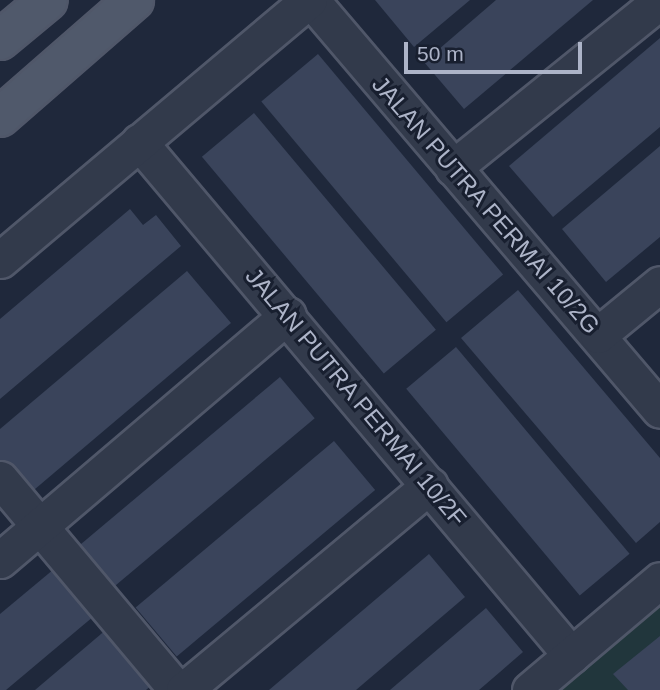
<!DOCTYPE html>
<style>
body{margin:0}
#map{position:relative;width:660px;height:690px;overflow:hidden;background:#1f283b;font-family:Arial,sans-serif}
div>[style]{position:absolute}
.green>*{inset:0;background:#21363c}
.building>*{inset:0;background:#3a445b;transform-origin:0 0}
.roads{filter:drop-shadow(2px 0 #505769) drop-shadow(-2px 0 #505769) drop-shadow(0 2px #505769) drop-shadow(0 -2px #505769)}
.minor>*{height:35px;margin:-17.5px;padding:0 17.5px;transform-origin:17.5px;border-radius:17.5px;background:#323a4b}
.major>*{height:38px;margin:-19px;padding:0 19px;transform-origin:19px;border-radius:19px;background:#50596b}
span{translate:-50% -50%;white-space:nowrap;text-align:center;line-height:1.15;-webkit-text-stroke:6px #181f2f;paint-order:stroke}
.street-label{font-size:24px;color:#adb4c8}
.scale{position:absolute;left:404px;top:42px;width:178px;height:32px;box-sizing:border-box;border:4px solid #adb4c8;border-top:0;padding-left:9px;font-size:21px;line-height:24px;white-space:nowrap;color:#adb4c8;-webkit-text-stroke:5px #181f2f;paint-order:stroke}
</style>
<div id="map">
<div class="green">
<div style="clip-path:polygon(660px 601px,660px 690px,553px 690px)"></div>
</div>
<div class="building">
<div style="clip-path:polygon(375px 0,470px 0,414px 47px)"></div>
<div style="clip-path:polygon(496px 0,593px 0,464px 109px,424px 62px)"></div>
<div style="clip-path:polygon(660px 38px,660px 127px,553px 217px,509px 166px)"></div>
<div style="left:318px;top:54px;width:288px;height:74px;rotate:50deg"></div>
<div style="left:254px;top:113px;width:283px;height:68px;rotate:50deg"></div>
<div style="clip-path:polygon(660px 146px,660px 237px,606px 282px,562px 229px)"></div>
<div style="clip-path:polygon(130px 209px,143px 225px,156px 215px,181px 246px,0 399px,0 319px)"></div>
<div style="clip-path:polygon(187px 271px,231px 323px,28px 495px,0 463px,0 429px)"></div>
<div style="clip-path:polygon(518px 290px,660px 458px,660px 522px,636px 543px,461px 338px)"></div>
<div style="left:456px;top:347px;width:270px;height:65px;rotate:50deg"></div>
<div style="left:280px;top:377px;width:54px;height:264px;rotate:50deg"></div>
<div style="left:334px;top:441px;width:64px;height:259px;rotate:50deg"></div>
<div style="clip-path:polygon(429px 554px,465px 597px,356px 690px,269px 690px)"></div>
<div style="clip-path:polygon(60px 564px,100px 611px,6px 690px,0 690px,0 614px)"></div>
<div style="clip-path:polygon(486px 608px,523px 652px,500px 672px,479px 690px,390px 690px)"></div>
<div style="clip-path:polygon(114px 623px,160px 678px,146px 690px,35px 690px)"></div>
<div style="clip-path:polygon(660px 636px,660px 690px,628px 690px,613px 674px)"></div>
</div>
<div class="roads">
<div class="minor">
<div style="left:311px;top:0;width:538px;rotate:49.59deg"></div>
<div style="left:139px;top:142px;width:671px;rotate:49.9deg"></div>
<div style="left:453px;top:168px;width:266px;rotate:-38.9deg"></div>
<div style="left:0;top:260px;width:404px;rotate:-40.1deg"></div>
<div style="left:598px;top:335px;width:80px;rotate:-39.4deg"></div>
<div style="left:0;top:479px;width:275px;rotate:50deg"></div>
<div style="left:0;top:560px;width:378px;rotate:-40.4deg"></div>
<div style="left:184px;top:690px;width:320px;rotate:-39.8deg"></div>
<div style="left:530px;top:690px;width:170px;rotate:-40.2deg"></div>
</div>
<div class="major">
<div style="left:0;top:40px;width:62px;rotate:-39.8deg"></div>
<div style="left:0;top:117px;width:178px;rotate:-41.1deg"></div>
</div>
</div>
<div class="street-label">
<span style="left:486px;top:205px;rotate:49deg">JALAN PUTRA PERMAI 10/2G</span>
<span style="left:356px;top:397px;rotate:50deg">JALAN PUTRA PERMAI 10/2F</span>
</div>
<div class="scale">50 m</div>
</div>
